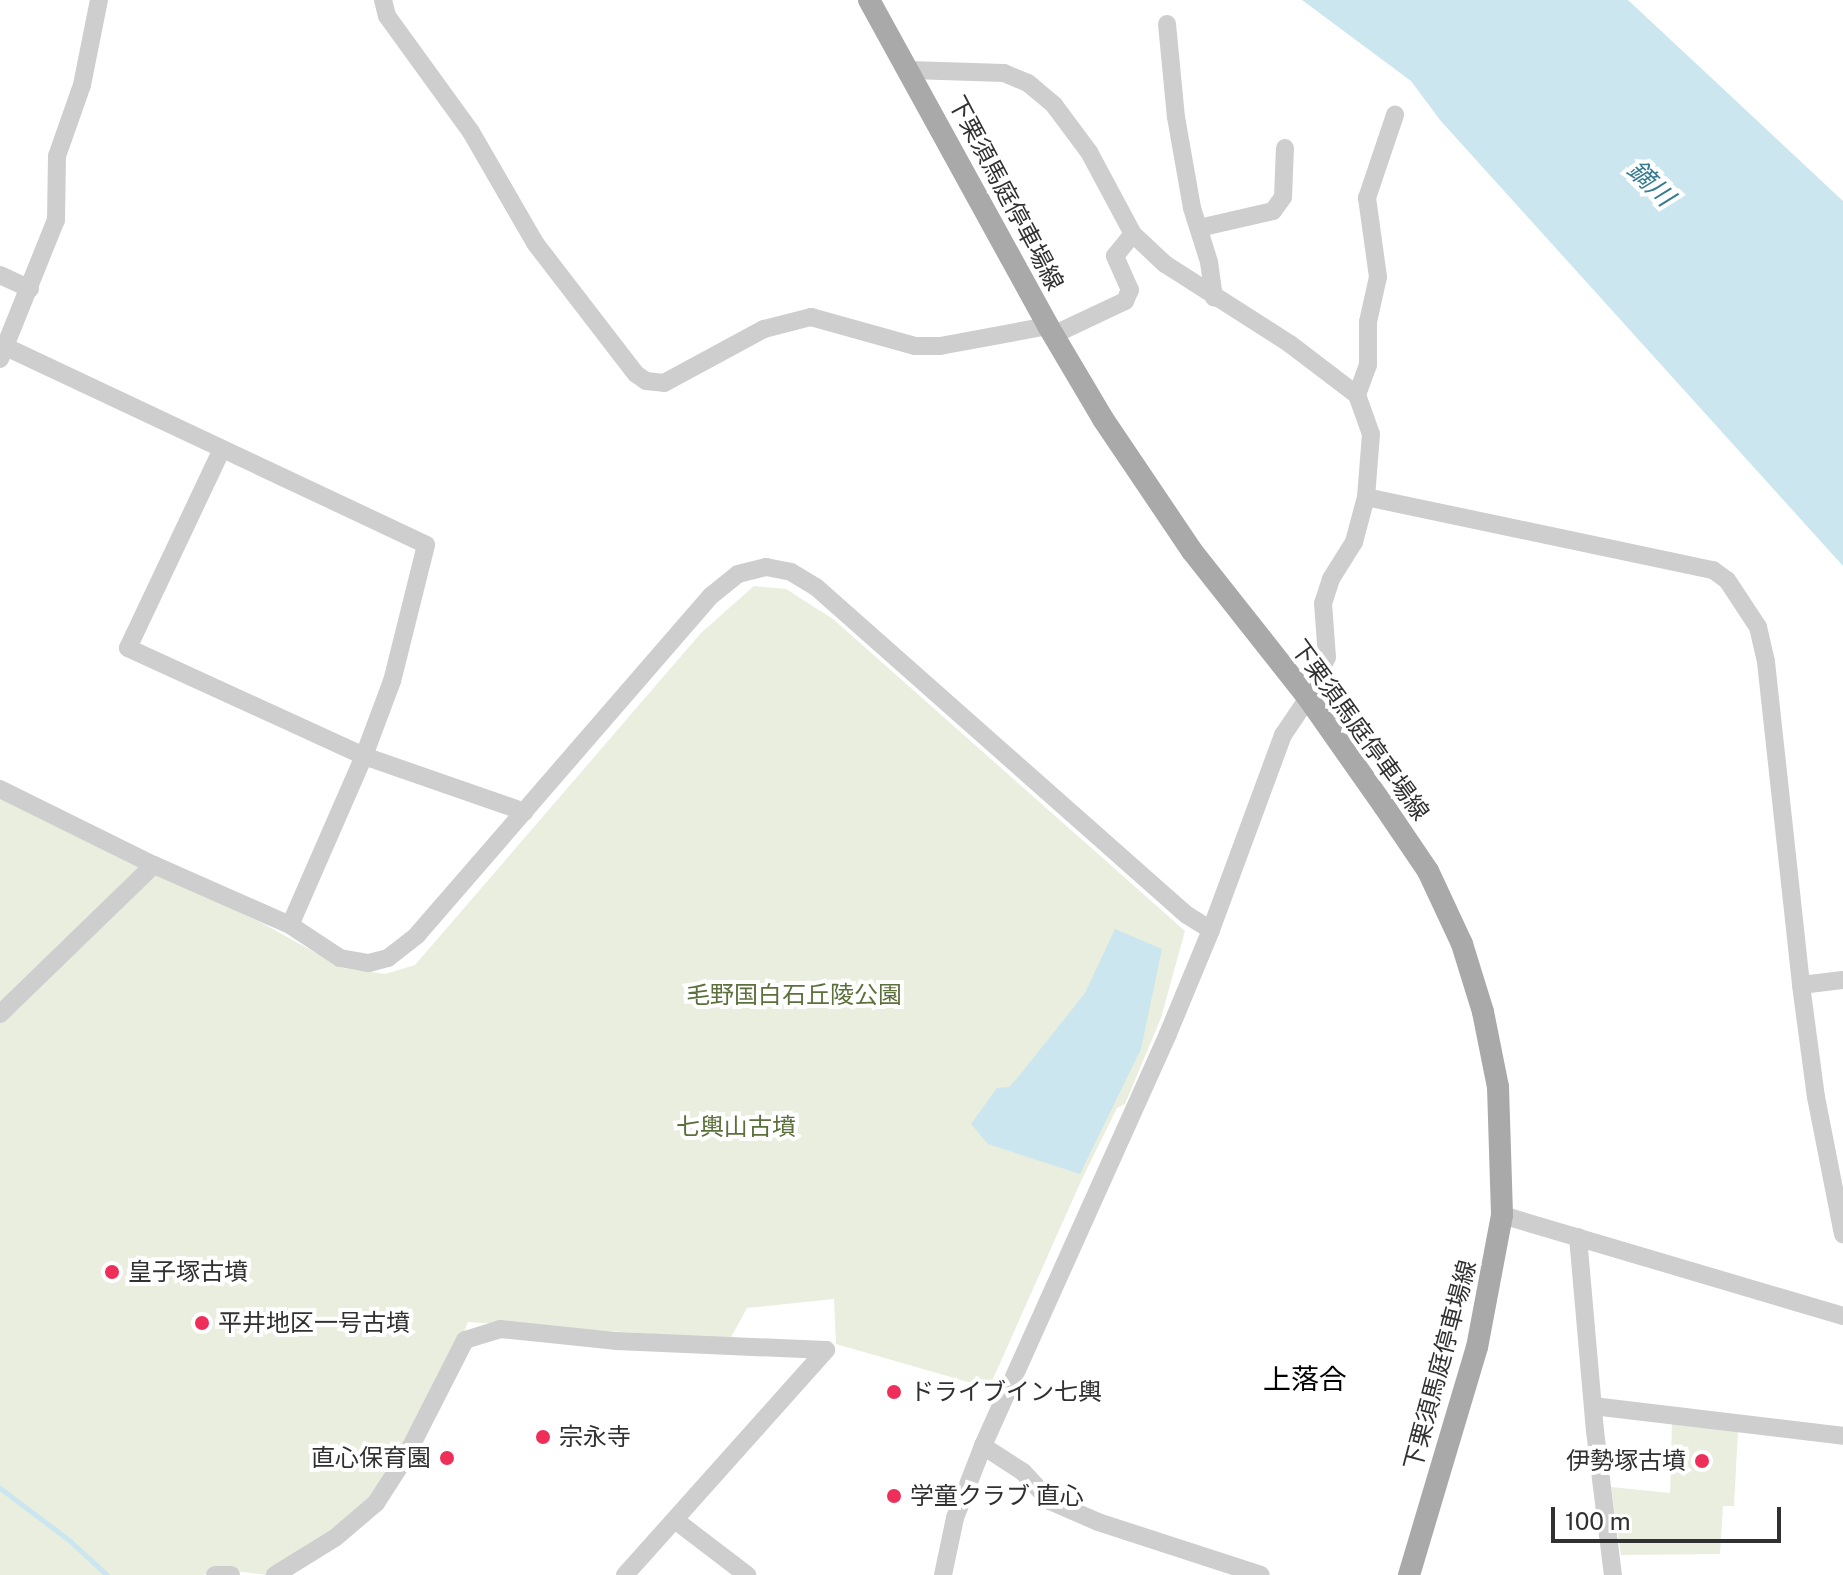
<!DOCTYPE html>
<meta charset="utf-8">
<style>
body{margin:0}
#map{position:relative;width:1843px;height:1575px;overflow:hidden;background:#fff;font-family:"Public Sans","Noto Sans JP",sans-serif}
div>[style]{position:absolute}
.green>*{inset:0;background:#eaeedf}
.water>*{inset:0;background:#cbe6ef}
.stream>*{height:5px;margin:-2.5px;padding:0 2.5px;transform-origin:2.5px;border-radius:2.5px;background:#cbe6ef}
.minor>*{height:18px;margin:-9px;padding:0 9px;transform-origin:9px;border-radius:9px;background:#cecece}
.major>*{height:22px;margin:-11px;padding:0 11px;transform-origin:11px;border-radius:11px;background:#a9a9a9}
.dots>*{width:22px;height:22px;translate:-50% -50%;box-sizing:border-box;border:4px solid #fff;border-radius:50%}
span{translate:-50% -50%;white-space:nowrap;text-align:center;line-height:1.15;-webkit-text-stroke:8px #fff;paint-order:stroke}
.street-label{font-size:24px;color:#313131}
.park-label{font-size:24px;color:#5c703c}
.poi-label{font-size:24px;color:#313131}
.left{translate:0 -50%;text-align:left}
.right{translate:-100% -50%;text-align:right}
.water-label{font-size:26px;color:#387c91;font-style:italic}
.quarter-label{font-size:28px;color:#000}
.scale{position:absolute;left:1551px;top:1507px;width:230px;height:36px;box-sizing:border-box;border:4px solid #313131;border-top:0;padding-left:10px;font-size:24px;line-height:28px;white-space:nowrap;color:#313131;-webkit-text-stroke:6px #fff;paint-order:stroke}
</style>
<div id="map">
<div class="green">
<div style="clip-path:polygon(754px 586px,786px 589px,833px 619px,1185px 931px,1161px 1018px,1125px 1104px,1117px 1108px,1081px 1181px,989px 1388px,836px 1344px,834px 1299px,747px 1308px,730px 1339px,468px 1322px,440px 1387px,373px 1502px,266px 1575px,220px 1569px,203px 1575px,0 1575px,0 797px,262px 923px,343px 968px,385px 974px,415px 965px,701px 633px)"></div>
<div style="clip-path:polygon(1672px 1421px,1738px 1430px,1734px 1506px,1723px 1506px,1720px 1554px,1621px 1555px,1611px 1487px,1670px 1493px)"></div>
</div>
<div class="water">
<div style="clip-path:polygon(1302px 0,1628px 0,1843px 201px,1843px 566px,1440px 120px,1411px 81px)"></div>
<div style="clip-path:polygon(1115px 929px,1162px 949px,1141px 1049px,1080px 1174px,988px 1144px,971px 1124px,997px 1088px,1009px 1087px,1019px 1076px,1085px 993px)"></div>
</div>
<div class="stream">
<div style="left:0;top:1488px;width:88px;rotate:37.1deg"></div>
<div style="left:70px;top:1541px;width:50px;rotate:42.6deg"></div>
</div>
<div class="minor">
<div style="left:383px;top:0;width:16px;rotate:76deg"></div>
<div style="left:387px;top:16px;width:143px;rotate:54.1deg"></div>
<div style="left:471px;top:132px;width:128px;rotate:60deg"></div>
<div style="left:535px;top:243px;width:165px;rotate:52.4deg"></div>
<div style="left:636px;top:374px;width:12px;rotate:35deg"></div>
<div style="left:646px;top:381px;width:18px;rotate:6deg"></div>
<div style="left:664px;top:383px;width:114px;rotate:-28.4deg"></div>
<div style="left:764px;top:329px;width:49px;rotate:-14.3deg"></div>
<div style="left:811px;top:317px;width:108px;rotate:15.6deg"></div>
<div style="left:915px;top:346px;width:25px"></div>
<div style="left:940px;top:346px;width:110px;rotate:-10.5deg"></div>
<div style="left:1167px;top:24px;width:93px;rotate:84.5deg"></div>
<div style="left:1176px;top:117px;width:92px;rotate:80deg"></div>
<div style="left:1192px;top:208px;width:57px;rotate:72.5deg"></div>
<div style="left:1209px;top:262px;width:36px;rotate:82deg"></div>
<div style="left:910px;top:70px;width:94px;rotate:1.8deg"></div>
<div style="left:1004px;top:73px;width:26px;rotate:23deg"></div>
<div style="left:1028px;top:83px;width:34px;rotate:40deg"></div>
<div style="left:1054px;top:105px;width:59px;rotate:53.3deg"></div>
<div style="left:1089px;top:152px;width:93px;rotate:61.8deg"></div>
<div style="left:1133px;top:234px;width:44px;rotate:43.2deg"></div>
<div style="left:1165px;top:264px;width:148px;rotate:32.6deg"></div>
<div style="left:1290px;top:344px;width:84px;rotate:37.3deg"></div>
<div style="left:1357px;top:395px;width:41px;rotate:70.3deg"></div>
<div style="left:1371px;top:434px;width:63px;rotate:94.5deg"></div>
<div style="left:1366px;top:497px;width:47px;rotate:104.9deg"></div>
<div style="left:1354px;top:542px;width:44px;rotate:121.9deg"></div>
<div style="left:1331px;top:579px;width:25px;rotate:108deg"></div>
<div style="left:1323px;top:603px;width:54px;rotate:85.8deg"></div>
<div style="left:1327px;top:657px;width:45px;rotate:114.9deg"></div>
<div style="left:1308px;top:698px;width:45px;rotate:124deg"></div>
<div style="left:1283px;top:735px;width:208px;rotate:110.3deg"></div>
<div style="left:1211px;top:930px;width:113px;rotate:112.5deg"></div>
<div style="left:1168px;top:1034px;width:452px;rotate:114.2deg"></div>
<div style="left:983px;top:1446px;width:77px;rotate:111.3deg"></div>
<div style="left:955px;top:1518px;width:58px;rotate:101.9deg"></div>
<div style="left:1199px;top:228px;width:76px;rotate:-12.9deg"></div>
<div style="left:1273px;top:211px;width:17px;rotate:-54deg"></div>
<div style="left:1283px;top:197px;width:49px;rotate:-87.7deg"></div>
<div style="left:0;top:275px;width:33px;rotate:25deg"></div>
<div style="left:1053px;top:335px;width:80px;rotate:-25.3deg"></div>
<div style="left:1125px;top:301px;width:12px;rotate:-66deg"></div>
<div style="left:1130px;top:290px;width:37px;rotate:-114deg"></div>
<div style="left:1115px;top:256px;width:28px;rotate:-51deg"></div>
<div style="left:6px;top:347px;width:464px;rotate:25.2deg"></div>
<div style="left:426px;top:545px;width:140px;rotate:104deg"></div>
<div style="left:392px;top:681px;width:80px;rotate:110.5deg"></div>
<div style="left:364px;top:756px;width:184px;rotate:113.6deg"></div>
<div style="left:0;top:359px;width:150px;rotate:-68.1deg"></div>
<div style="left:56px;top:220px;width:64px;rotate:-89.1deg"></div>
<div style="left:57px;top:156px;width:75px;rotate:-70.6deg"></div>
<div style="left:82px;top:85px;width:87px;rotate:-78.7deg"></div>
<div style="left:1357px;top:395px;width:32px;rotate:-70deg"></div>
<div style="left:1368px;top:365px;width:43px;rotate:-90deg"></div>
<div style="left:1368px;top:322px;width:46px;rotate:-77.5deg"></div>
<div style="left:1378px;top:277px;width:80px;rotate:-97.9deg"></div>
<div style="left:1367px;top:198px;width:88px;rotate:-71.4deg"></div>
<div style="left:222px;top:449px;width:220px;rotate:115.3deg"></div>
<div style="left:128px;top:648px;width:260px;rotate:24.6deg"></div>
<div style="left:364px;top:756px;width:170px;rotate:19.2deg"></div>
<div style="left:1366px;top:497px;width:355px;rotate:11.9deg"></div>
<div style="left:1713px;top:570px;width:17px;rotate:36deg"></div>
<div style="left:1727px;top:580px;width:56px;rotate:56.6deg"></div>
<div style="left:1758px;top:627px;width:36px;rotate:77deg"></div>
<div style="left:1766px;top:662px;width:325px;rotate:83.8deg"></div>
<div style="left:1801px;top:985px;width:113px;rotate:82.4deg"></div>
<div style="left:1816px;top:1097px;width:140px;rotate:78.9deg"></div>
<div style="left:0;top:789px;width:172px;rotate:26.3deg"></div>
<div style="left:154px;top:865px;width:149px;rotate:23.8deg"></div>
<div style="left:290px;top:925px;width:60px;rotate:33.4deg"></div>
<div style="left:340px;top:958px;width:29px;rotate:10deg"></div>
<div style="left:369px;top:963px;width:20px;rotate:-15deg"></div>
<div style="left:388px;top:958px;width:37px;rotate:-38deg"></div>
<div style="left:417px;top:935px;width:450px;rotate:-49.1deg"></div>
<div style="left:712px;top:595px;width:33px;rotate:-39deg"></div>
<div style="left:738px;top:574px;width:29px;rotate:-14deg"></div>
<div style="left:766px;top:567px;width:25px;rotate:11deg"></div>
<div style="left:791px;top:572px;width:29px;rotate:31deg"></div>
<div style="left:816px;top:587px;width:495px;rotate:41.5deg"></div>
<div style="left:1187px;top:915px;width:28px;rotate:32deg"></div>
<div style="left:1801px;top:985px;width:42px;rotate:-6.8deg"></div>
<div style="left:0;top:1014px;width:214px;rotate:-44.1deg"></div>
<div style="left:1502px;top:1215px;width:356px;rotate:16.5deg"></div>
<div style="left:1578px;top:1237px;width:195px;rotate:85deg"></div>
<div style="left:1595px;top:1431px;width:145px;rotate:82.9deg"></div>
<div style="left:1593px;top:1406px;width:252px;rotate:6.8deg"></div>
<div style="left:983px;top:1446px;width:48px;rotate:33deg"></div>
<div style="left:1023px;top:1472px;width:40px;rotate:47deg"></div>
<div style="left:1050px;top:1501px;width:52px;rotate:23.6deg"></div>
<div style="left:1098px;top:1522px;width:171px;rotate:18deg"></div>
<div style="left:675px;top:1520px;width:91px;rotate:37.4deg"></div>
<div style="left:215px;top:1575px;width:16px"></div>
<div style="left:275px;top:1575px;width:70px;rotate:-31.7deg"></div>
<div style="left:335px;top:1538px;width:54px;rotate:-40.5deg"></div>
<div style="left:376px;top:1503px;width:54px;rotate:-57.2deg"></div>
<div style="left:405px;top:1458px;width:132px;rotate:-63deg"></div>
<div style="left:465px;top:1340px;width:37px;rotate:-17deg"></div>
<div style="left:500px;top:1329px;width:118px;rotate:5.9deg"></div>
<div style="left:617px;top:1341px;width:209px;rotate:2.5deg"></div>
<div style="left:625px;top:1575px;width:302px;rotate:-48.2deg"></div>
</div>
<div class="major">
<div style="left:869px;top:0;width:372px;rotate:61.2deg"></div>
<div style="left:1048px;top:326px;width:108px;rotate:59.4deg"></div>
<div style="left:1103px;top:419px;width:159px;rotate:56deg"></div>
<div style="left:1192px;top:551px;width:187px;rotate:51.7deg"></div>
<div style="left:1308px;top:698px;width:132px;rotate:54.9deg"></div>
<div style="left:1384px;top:806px;width:78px;rotate:55.9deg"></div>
<div style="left:1428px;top:871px;width:81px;rotate:65deg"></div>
<div style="left:1462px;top:944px;width:71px;rotate:72.8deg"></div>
<div style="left:1483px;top:1012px;width:76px;rotate:78.7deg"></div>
<div style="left:1498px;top:1087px;width:128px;rotate:88.2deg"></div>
<div style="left:1502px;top:1215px;width:134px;rotate:100.7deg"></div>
<div style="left:1477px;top:1347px;width:238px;rotate:106.6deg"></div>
</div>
<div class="dots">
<div style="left:112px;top:1272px;background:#ed2f59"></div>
<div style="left:202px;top:1323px;background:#ed2f59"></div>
<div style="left:894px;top:1392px;background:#ed2f59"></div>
<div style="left:543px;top:1437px;background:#ed2f59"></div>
<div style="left:447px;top:1458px;background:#ed2f59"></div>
<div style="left:1702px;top:1461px;background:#ed2f59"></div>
<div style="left:894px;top:1496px;background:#ed2f59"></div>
</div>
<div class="street-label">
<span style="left:1006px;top:193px;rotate:62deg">下栗須馬庭停車場線</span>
<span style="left:1360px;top:730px;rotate:54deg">下栗須馬庭停車場線</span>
<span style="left:1440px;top:1365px;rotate:-75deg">下栗須馬庭停車場線</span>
</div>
<div class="park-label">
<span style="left:794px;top:995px">毛野国白石丘陵公園</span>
<span style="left:736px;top:1127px">七輿山古墳</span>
</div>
<div class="poi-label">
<span class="left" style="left:128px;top:1272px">皇子塚古墳</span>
<span class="left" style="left:218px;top:1323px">平井地区一号古墳</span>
<span class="left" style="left:910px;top:1392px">ドライブイン七輿</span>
<span class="left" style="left:559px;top:1437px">宗永寺</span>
<span class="right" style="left:431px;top:1458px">直心保育園</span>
<span class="right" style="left:1686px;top:1461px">伊勢塚古墳</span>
<span class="left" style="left:910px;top:1496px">学童クラブ 直心</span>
</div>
<div class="water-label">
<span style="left:1651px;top:183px;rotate:44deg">鏑川</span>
</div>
<div class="quarter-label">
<span style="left:1305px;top:1379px">上落合</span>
</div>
<div class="scale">100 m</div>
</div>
